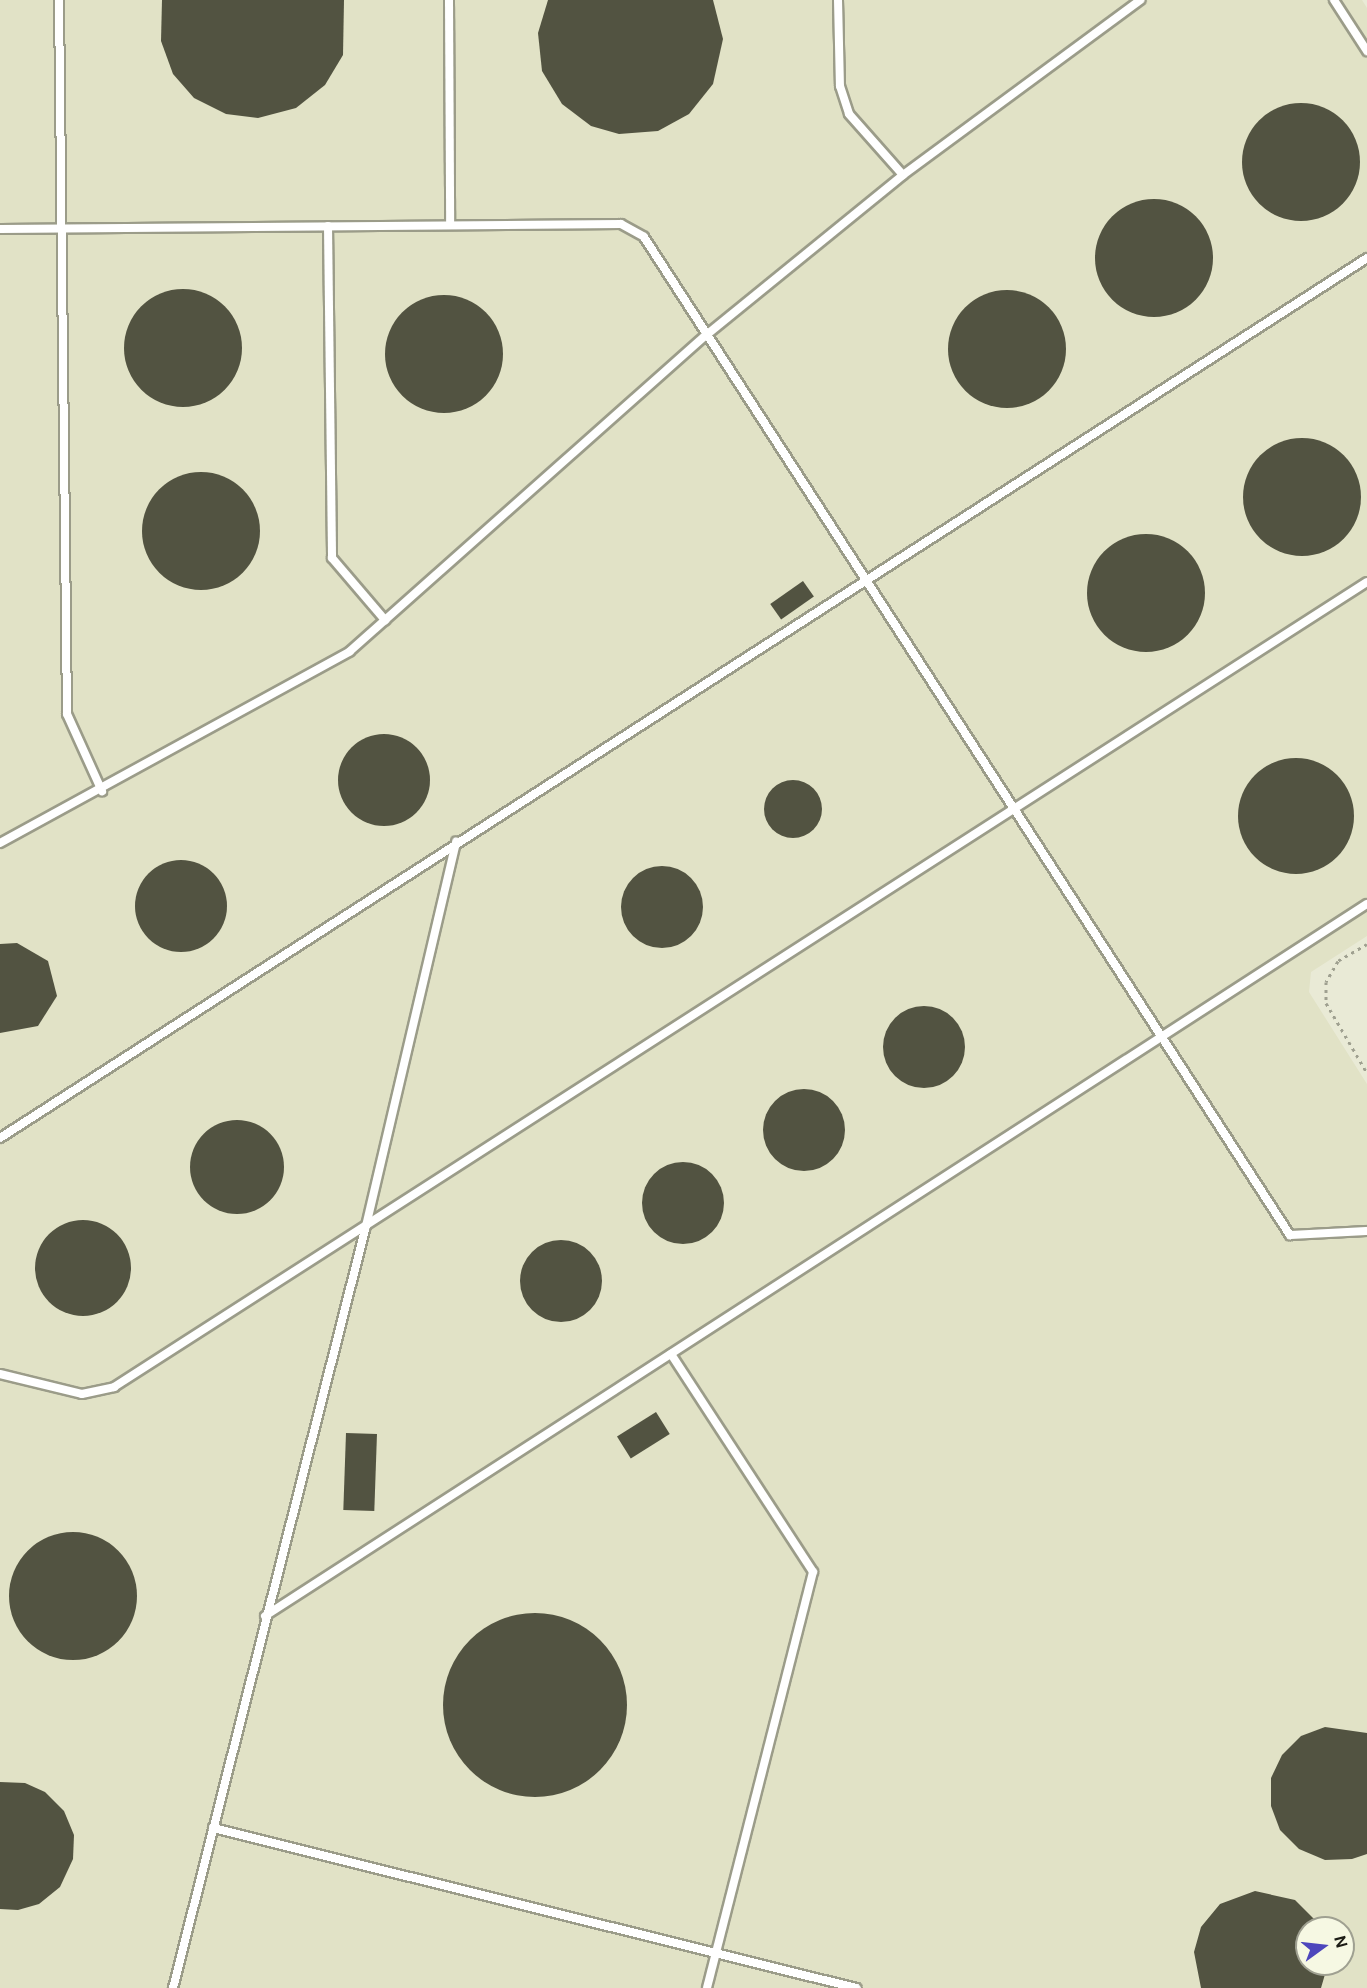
<!DOCTYPE html>
<style>
body{margin:0}
#map{position:relative;width:1367px;height:1988px;overflow:hidden;background:#e9ead6;font-family:"DM Sans",sans-serif}
div>[style]{position:absolute}
.built>*{inset:0;background:#e1e2c6}
.building>*{inset:0;background:#525341;transform-origin:0 0}
.round{border-radius:50%}
.path>*{height:3px;margin-top:-1.5px;transform-origin:0;background:repeating-linear-gradient(90deg,#9fa090 0 3px,transparent 0 7.5px)}
.roads{filter:drop-shadow(2px 0 #9b9c89) drop-shadow(-2px 0 #9b9c89) drop-shadow(0 2px #9b9c89) drop-shadow(0 -2px #9b9c89)}
.service>*{height:8px;margin:-4px;padding:0 4px;transform-origin:4px;border-radius:4px;background:#fff}
span{translate:-50% -50%;white-space:nowrap;text-align:center;line-height:1.15;-webkit-text-stroke:6px #f6f8e3;paint-order:stroke}
.north{position:absolute;left:1295px;top:1916px;width:60px;height:60px;box-sizing:border-box;background:#f6f8e3;border:2px solid #9fa091;border-radius:50%;rotate:75deg;font-size:16px;font-weight:700;line-height:24px;text-align:center;color:#1c1c15}
.north::after{content:'';display:block;margin:auto;width:21px;height:27px;background:#4d46bc;clip-path:polygon(50% 0,100% 100%,50% 72%,0 100%)}
</style>
<div id="map">
<div class="built">
<div style="clip-path:polygon(evenodd,0 0,1362px 0,1367px 8px,1367px 936px,1311px 972px,1309px 992px,1367px 1084px,1367px 1988px,0 1988px,0 0,1307px 1928px,1343px 1928px,1343px 1964px,1307px 1964px,1307px 1928px)"></div>
</div>
<div class="building">
<div style="clip-path:polygon(162px 0,344px 0,343px 55px,325px 85px,296px 108px,258px 118px,226px 114px,194px 98px,173px 74px,161px 41px)"></div>
<div style="clip-path:polygon(548px 0,713px 0,723px 39px,713px 84px,689px 114px,658px 131px,619px 134px,591px 126px,562px 104px,542px 71px,538px 33px)"></div>
<div class="round" style="left:1242px;top:103px;width:118px;height:118px"></div>
<div class="round" style="left:1095px;top:199px;width:118px;height:118px"></div>
<div class="round" style="left:124px;top:289px;width:118px;height:118px"></div>
<div class="round" style="left:948px;top:290px;width:118px;height:118px"></div>
<div class="round" style="left:385px;top:295px;width:118px;height:118px"></div>
<div class="round" style="left:1243px;top:438px;width:118px;height:118px"></div>
<div class="round" style="left:142px;top:472px;width:118px;height:118px"></div>
<div class="round" style="left:1087px;top:534px;width:118px;height:118px"></div>
<div style="left:803px;top:581px;width:19px;height:40px;rotate:55deg"></div>
<div class="round" style="left:338px;top:734px;width:92px;height:92px"></div>
<div class="round" style="left:1238px;top:758px;width:116px;height:116px"></div>
<div class="round" style="left:764px;top:780px;width:58px;height:58px"></div>
<div class="round" style="left:135px;top:860px;width:92px;height:92px"></div>
<div class="round" style="left:621px;top:866px;width:82px;height:82px"></div>
<div style="clip-path:polygon(17px 943px,48px 961px,57px 996px,38px 1026px,0 1033px,0 944px)"></div>
<div class="round" style="left:883px;top:1006px;width:82px;height:82px"></div>
<div class="round" style="left:763px;top:1089px;width:82px;height:82px"></div>
<div class="round" style="left:190px;top:1120px;width:94px;height:94px"></div>
<div class="round" style="left:642px;top:1162px;width:82px;height:82px"></div>
<div class="round" style="left:35px;top:1220px;width:96px;height:96px"></div>
<div class="round" style="left:520px;top:1240px;width:82px;height:82px"></div>
<div style="left:656px;top:1412px;width:26px;height:46px;rotate:58deg"></div>
<div style="left:346px;top:1433px;width:31px;height:77px;rotate:2deg"></div>
<div class="round" style="left:9px;top:1532px;width:128px;height:128px"></div>
<div class="round" style="left:443px;top:1613px;width:184px;height:184px"></div>
<div style="clip-path:polygon(1325px 1727px,1367px 1733px,1367px 1854px,1352px 1859px,1325px 1860px,1299px 1849px,1280px 1830px,1271px 1806px,1271px 1778px,1282px 1755px,1301px 1736px)"></div>
<div style="clip-path:polygon(0 1782px,25px 1783px,45px 1792px,64px 1811px,74px 1835px,73px 1859px,60px 1887px,39px 1904px,18px 1910px,0 1909px)"></div>
<div style="clip-path:polygon(1255px 1891px,1295px 1900px,1323px 1928px,1307px 1928px,1307px 1964px,1328px 1964px,1321px 1988px,1201px 1988px,1194px 1952px,1201px 1927px,1220px 1904px)"></div>
</div>
<div class="path">
<div style="left:1367px;top:944px;width:34px;rotate:150deg"></div>
<div style="left:1338px;top:961px;width:24px;rotate:120deg"></div>
<div style="left:1326px;top:982px;width:21px;rotate:90deg"></div>
<div style="left:1326px;top:1003px;width:81px;rotate:59.6deg"></div>
</div>
<div class="roads">
<div class="service">
<div style="left:59px;top:0;width:714px;rotate:89.36deg"></div>
<div style="left:67px;top:714px;width:85px;rotate:65.6deg"></div>
<div style="left:449px;top:0;width:225px;rotate:89.7deg"></div>
<div style="left:838px;top:0;width:86px;rotate:88.7deg"></div>
<div style="left:840px;top:86px;width:29px;rotate:72deg"></div>
<div style="left:849px;top:114px;width:81px;rotate:48.5deg"></div>
<div style="left:1334px;top:0;width:61px;rotate:57.1deg"></div>
<div style="left:328px;top:226px;width:332px;rotate:89.3deg"></div>
<div style="left:332px;top:558px;width:82px;rotate:49.5deg"></div>
<div style="left:0;top:229px;width:621px;rotate:-0.46deg"></div>
<div style="left:621px;top:224px;width:26px;rotate:29deg"></div>
<div style="left:644px;top:237px;width:1189px;rotate:57.09deg"></div>
<div style="left:1290px;top:1235px;width:77px;rotate:-3deg"></div>
<div style="left:0;top:843px;width:399px;rotate:-28.7deg"></div>
<div style="left:350px;top:651px;width:475px;rotate:-41.6deg"></div>
<div style="left:705px;top:336px;width:255px;rotate:-39.1deg"></div>
<div style="left:903px;top:175px;width:295px;rotate:-36.4deg"></div>
<div style="left:0;top:1138px;width:1626px;rotate:-32.77deg"></div>
<div style="left:671px;top:1354px;width:260px;rotate:56.9deg"></div>
<div style="left:813px;top:1572px;width:429px;rotate:104.3deg"></div>
<div style="left:0;top:1374px;width:84px;rotate:13.7deg"></div>
<div style="left:82px;top:1394px;width:33px;rotate:-12deg"></div>
<div style="left:114px;top:1387px;width:1489px;rotate:-32.72deg"></div>
<div style="left:265px;top:1616px;width:1312px;rotate:-32.87deg"></div>
<div style="left:213px;top:1828px;width:663px;rotate:13.97deg"></div>
<div style="left:173px;top:1988px;width:786px;rotate:-75.79deg"></div>
<div style="left:366px;top:1226px;width:395px;rotate:-76.8deg"></div>
</div>
</div>
<div class="north">N</div>
</div>
